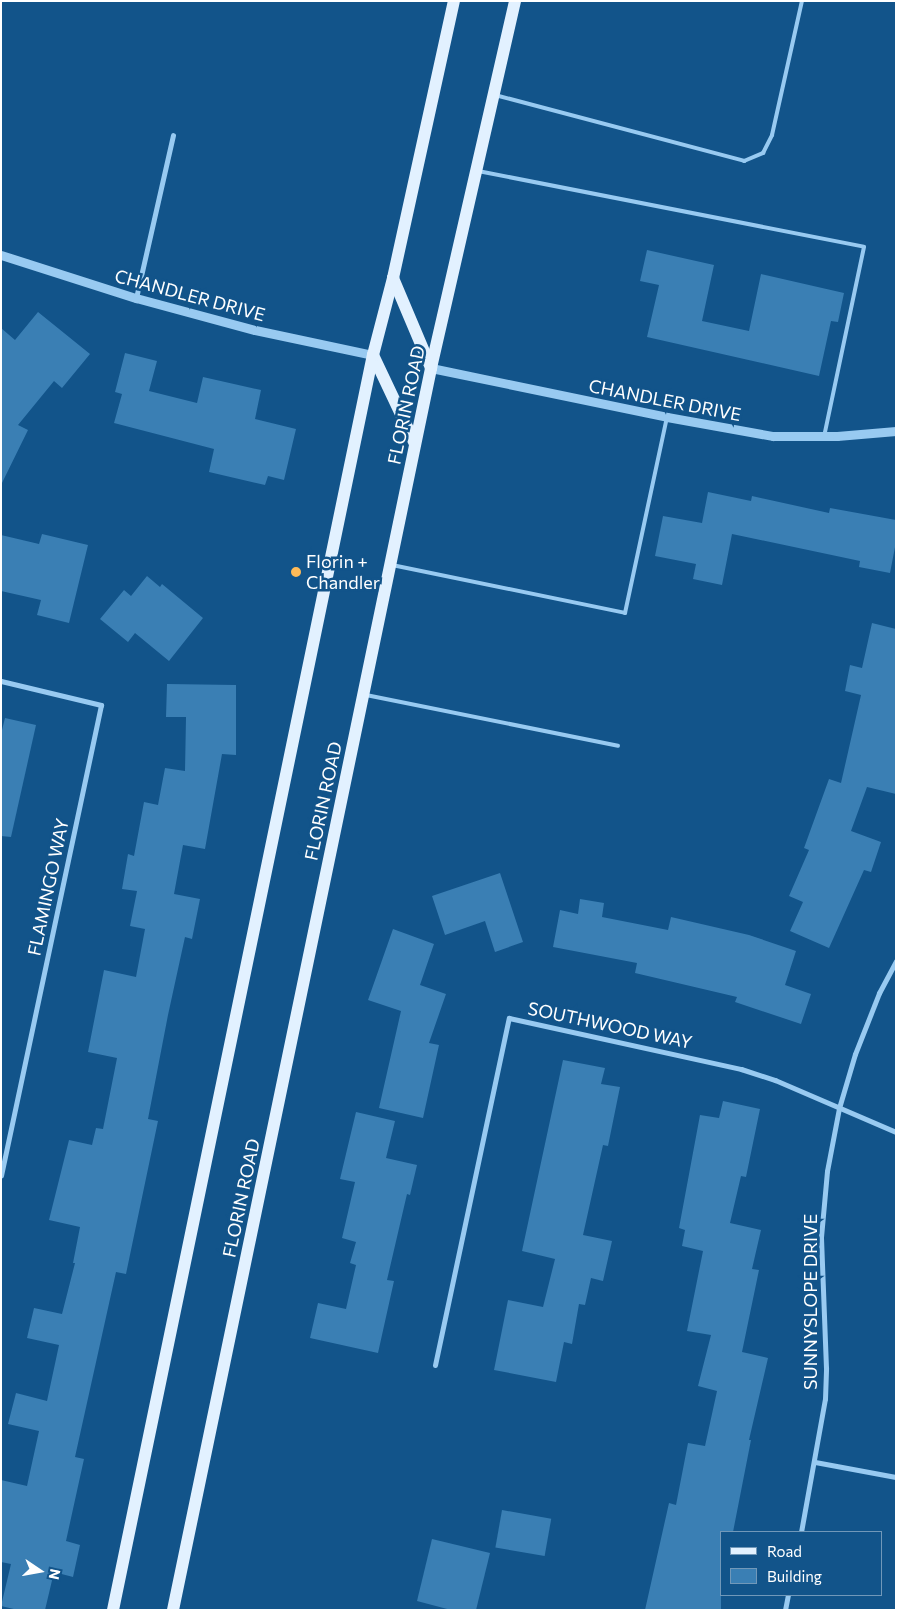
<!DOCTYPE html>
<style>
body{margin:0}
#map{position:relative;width:897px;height:1611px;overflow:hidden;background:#12548a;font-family:Commissioner,sans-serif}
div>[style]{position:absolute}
.building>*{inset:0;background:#3a7fb4;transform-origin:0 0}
.service>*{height:4px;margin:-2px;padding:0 2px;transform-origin:2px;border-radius:2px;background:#98caf1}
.minor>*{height:5px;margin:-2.5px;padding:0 2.5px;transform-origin:2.5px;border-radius:2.5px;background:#98caf1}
.tertiary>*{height:9px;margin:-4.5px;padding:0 4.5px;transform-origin:4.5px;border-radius:4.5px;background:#98caf1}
.primary>*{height:12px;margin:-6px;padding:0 6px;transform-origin:6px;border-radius:6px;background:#e2f1ff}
.dots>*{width:14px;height:14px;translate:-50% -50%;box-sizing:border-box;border:2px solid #12548a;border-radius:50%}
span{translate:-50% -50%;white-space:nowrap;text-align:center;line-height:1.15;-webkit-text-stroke:5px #12548a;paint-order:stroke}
.street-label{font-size:18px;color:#fff}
.poi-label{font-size:18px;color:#fff}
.left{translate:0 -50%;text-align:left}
.frame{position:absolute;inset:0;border:2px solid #fff;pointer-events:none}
.legend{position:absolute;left:720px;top:1531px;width:162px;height:65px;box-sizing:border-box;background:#12548a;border:1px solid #7198b9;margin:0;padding:6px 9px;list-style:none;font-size:15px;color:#fff}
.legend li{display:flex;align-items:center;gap:10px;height:25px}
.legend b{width:25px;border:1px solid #7198b9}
.north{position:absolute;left:15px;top:1546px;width:50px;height:50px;-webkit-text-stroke:4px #12548a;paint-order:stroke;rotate:102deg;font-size:14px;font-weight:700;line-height:20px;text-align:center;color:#fff}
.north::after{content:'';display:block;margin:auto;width:18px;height:22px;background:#fff;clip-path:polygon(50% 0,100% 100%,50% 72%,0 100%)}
</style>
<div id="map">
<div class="building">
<div style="clip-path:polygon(647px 250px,714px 265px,702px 321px,749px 331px,761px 274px,844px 293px,838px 322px,831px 321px,819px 376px,647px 337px,659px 285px,640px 281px)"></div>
<div style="clip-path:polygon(38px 312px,90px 354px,62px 388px,54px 381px,18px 425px,28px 430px,1px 485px,1px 328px,15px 340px)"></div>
<div style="clip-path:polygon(125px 353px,157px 361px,149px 391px,197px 403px,203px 377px,261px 390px,255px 419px,296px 429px,284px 480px,268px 476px,265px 485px,209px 472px,214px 449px,114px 423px,122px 394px,115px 392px)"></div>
<div style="clip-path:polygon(708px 492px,751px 501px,752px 496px,829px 513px,830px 508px,896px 520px,896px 542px,890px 573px,859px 567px,860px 561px,732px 534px,722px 585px,693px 579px,696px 564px,655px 556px,663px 516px,702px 523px)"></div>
<div style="clip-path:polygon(42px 534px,88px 545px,69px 623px,37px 615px,41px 600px,1px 591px,1px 535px,39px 544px)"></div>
<div style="clip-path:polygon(147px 576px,160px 587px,162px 584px,203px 618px,169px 661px,135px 633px,128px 642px,100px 619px,124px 590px,131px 596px)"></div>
<div style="clip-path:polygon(872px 623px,896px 629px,896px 794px,867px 787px,851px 831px,881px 842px,871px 872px,864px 870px,829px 948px,790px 931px,803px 902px,789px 896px,809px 850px,804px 848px,829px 779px,841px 783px,861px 695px,845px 691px,850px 665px,862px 668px)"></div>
<div style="clip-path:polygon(167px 684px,236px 685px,236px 755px,222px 754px,205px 849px,183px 845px,174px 894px,200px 899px,192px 939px,185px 937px,168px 1015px,148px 1119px,158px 1121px,126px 1274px,116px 1272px,75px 1457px,84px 1459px,66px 1541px,80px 1545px,73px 1577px,54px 1572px,45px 1610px,18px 1610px,1px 1606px,11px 1564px,1px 1562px,1px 1480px,27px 1486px,39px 1431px,8px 1424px,16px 1393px,47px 1401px,59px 1345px,27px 1338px,34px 1308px,62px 1314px,75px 1263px,73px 1263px,80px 1227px,49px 1220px,69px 1140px,92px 1145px,96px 1128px,103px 1129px,117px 1058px,88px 1052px,104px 970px,136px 977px,145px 929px,130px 926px,137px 891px,122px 889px,128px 854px,134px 856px,144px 802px,158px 805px,165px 768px,185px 771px,186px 717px,166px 717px)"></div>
<div style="clip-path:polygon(5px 718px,36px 725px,11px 837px,1px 836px,1px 734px)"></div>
<div style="clip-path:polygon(500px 873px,523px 942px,495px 952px,485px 921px,445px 935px,432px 896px)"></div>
<div style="clip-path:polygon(580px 899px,604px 903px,602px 917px,668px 930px,671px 917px,749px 935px,796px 951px,785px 985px,811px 994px,801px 1024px,735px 1002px,737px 997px,635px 973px,637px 963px,553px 947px,560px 910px,578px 914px)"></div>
<div style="clip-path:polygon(393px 929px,434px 944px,420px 985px,446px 994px,429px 1043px,439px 1045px,423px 1118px,379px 1108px,401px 1011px,368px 1000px)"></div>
<div style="clip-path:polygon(563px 1060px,605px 1068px,601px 1084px,620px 1087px,608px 1146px,603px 1145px,583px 1235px,612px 1241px,603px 1281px,591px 1278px,585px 1305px,579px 1304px,572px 1344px,564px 1342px,556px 1382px,494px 1370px,508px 1300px,543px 1307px,555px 1259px,522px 1251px)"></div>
<div style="clip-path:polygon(723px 1101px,760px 1109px,746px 1177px,741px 1176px,730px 1223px,761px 1230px,752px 1269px,759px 1270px,742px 1352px,768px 1358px,749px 1440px,751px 1440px,733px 1532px,721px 1532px,721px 1610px,645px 1610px,669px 1503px,676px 1505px,688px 1443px,705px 1446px,717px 1391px,698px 1386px,711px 1335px,687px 1331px,703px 1251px,682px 1246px,685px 1230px,679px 1228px,700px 1115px,719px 1118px)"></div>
<div style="clip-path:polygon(356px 1112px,395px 1121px,386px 1158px,417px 1165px,410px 1195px,407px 1194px,387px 1280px,394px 1281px,378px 1353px,310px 1338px,318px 1303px,346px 1309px,356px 1265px,350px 1263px,356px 1242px,342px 1238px,355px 1182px,340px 1179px)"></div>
<div style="left:502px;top:1510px;width:50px;height:38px;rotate:10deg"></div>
<div style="clip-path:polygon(432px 1539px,490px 1553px,476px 1610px,451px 1610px,417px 1601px)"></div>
</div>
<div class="service">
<div style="left:495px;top:95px;width:258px;rotate:14.8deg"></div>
<div style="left:744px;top:161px;width:21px;rotate:-23deg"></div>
<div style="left:763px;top:153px;width:20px;rotate:-63deg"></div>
<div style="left:772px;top:135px;width:137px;rotate:-77.4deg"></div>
<div style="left:478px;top:171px;width:393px;rotate:11.1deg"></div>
<div style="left:864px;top:247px;width:193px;rotate:101.9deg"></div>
<div style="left:392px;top:565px;width:238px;rotate:11.6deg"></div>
<div style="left:625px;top:613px;width:200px;rotate:-77.9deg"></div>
<div style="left:366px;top:695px;width:257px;rotate:11.4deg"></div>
</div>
<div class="minor">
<div style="left:136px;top:298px;width:167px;rotate:-77.2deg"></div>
<div style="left:1px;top:681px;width:103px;rotate:13.5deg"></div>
<div style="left:101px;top:705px;width:481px;rotate:102deg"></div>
<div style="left:435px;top:1365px;width:355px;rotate:-78deg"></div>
<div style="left:509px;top:1018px;width:238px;rotate:12.4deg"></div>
<div style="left:741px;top:1069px;width:36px;rotate:18deg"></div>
<div style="left:775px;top:1080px;width:132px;rotate:23.3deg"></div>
<div style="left:815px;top:1462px;width:82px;rotate:10.5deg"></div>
<div style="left:801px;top:1532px;width:135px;rotate:-79.8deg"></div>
<div style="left:825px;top:1399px;width:31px;rotate:-88deg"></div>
<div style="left:826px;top:1368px;width:131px;rotate:-92.2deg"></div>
<div style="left:821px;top:1237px;width:66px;rotate:-84.8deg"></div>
<div style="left:827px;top:1171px;width:64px;rotate:-79.2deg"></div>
<div style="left:839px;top:1108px;width:56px;rotate:-73.5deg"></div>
<div style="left:855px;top:1054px;width:66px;rotate:-68.5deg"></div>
<div style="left:879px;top:993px;width:36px;rotate:-62deg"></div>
<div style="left:785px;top:1610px;width:15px;rotate:-79deg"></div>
</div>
<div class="tertiary">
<div style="left:1px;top:255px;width:142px;rotate:17.7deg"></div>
<div style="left:136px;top:298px;width:123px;rotate:15.1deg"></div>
<div style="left:255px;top:330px;width:121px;rotate:12deg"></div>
<div style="left:431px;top:368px;width:241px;rotate:11.7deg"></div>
<div style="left:667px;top:417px;width:108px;rotate:10.2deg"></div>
<div style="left:773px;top:436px;width:64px"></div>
<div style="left:837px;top:436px;width:59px;rotate:-4.8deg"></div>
</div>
<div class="primary">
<div style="left:393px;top:278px;width:98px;rotate:67.1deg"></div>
<div style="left:373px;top:355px;width:98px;rotate:64.7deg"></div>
<div style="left:113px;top:1610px;width:1282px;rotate:-78.3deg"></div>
<div style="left:373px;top:355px;width:80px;rotate:-75.4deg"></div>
<div style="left:393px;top:278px;width:284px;rotate:-77.6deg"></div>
<div style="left:173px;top:1610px;width:1269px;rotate:-78.26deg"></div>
<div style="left:431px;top:368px;width:376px;rotate:-77.1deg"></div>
</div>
<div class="dots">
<div style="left:296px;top:572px;background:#ffbb58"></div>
</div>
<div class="street-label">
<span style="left:190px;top:295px;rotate:15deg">CHANDLER DRIVE</span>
<span style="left:665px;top:400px;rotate:11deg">CHANDLER DRIVE</span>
<span style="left:406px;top:405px;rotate:-78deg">FLORIN ROAD</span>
<span style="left:323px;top:801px;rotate:-78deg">FLORIN ROAD</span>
<span style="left:48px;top:887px;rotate:-78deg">FLAMINGO WAY</span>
<span style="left:610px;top:1025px;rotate:12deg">SOUTHWOOD WAY</span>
<span style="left:241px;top:1198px;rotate:-78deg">FLORIN ROAD</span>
<span style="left:810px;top:1302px;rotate:-90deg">SUNNYSLOPE DRIVE</span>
</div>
<div class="poi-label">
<span class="left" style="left:306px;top:572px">Florin +<br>Chandler</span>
</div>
<div class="frame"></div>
<ul class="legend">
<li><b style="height:6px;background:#e2f1ff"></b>Road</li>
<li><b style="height:14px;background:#3a7fb4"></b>Building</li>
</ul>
<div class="north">N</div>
</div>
